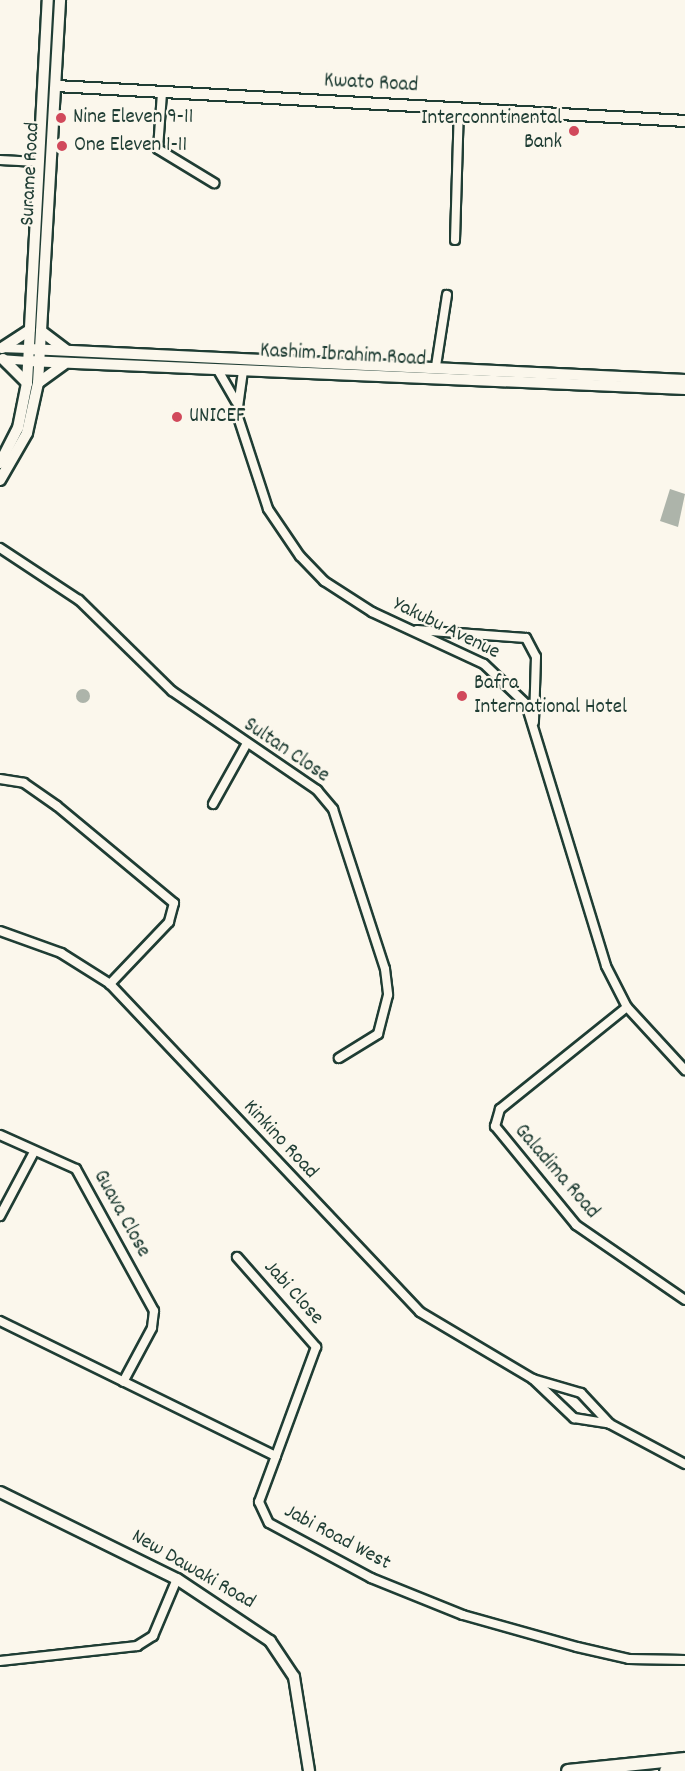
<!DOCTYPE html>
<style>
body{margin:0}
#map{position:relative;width:685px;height:1771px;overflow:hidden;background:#fbf7ec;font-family:Dekko,sans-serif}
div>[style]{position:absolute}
.water>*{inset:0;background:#adb4aa}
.round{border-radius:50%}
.roads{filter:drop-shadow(2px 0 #1f3d34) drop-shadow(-2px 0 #1f3d34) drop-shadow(0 2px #1f3d34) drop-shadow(0 -2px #1f3d34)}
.minor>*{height:8px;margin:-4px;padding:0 4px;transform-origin:4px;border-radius:4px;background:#fbf7ec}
.tertiary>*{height:10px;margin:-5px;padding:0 5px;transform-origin:5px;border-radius:5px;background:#fbf7ec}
.secondary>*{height:12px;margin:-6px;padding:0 6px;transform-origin:6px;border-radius:6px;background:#fbf7ec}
.dots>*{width:16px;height:16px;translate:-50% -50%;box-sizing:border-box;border:3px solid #fbf7ec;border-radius:50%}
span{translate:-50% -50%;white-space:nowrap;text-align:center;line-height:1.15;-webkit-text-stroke:4.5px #fbf7ec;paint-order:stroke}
.street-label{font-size:21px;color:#1f3d34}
.poi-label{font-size:21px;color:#1f3d34}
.left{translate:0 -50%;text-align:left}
.right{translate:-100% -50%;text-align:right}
</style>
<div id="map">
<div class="water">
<div style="clip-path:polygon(670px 489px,685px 494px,678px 527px,660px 521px)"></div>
<div class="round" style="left:76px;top:689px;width:14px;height:14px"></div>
</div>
<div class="roads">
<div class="minor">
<div style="left:162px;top:93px;width:56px;rotate:94.1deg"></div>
<div style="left:158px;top:149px;width:66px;rotate:31.3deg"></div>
<div style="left:0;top:160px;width:38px;rotate:3deg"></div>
<div style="left:455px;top:240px;width:132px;rotate:-88.3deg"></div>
<div style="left:0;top:348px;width:29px;rotate:2deg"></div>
<div style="left:0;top:359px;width:28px;rotate:4deg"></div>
<div style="left:436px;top:366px;width:72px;rotate:-81.2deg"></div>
<div style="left:243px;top:371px;width:43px;rotate:97.9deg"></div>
<div style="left:237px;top:414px;width:100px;rotate:71.9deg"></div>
<div style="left:268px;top:509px;width:57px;rotate:55.8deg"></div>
<div style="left:300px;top:556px;width:35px;rotate:46deg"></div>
<div style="left:324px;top:581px;width:57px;rotate:32.9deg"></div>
<div style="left:372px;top:612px;width:123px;rotate:24.9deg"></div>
<div style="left:484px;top:664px;width:58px;rotate:43.6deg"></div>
<div style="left:526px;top:704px;width:274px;rotate:73deg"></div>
<div style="left:606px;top:966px;width:46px;rotate:62.9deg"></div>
<div style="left:627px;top:1007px;width:86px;rotate:47.4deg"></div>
<div style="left:219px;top:372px;width:34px;rotate:60deg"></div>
<div style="left:0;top:548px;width:95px;rotate:33.4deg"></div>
<div style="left:79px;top:600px;width:130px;rotate:44.4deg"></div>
<div style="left:172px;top:691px;width:176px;rotate:34.3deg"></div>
<div style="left:317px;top:790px;width:25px;rotate:50deg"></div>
<div style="left:333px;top:809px;width:168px;rotate:72deg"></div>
<div style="left:385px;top:969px;width:26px;rotate:83deg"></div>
<div style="left:388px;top:995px;width:40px;rotate:104.4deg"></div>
<div style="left:378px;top:1034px;width:46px;rotate:148.4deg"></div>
<div style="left:417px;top:630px;width:109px;rotate:4.2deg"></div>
<div style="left:526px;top:638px;width:21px;rotate:62deg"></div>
<div style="left:536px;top:657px;width:65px;rotate:91.8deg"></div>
<div style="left:0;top:779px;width:24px;rotate:9deg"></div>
<div style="left:24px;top:783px;width:40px;rotate:34.9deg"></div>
<div style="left:57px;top:806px;width:152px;rotate:39.7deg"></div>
<div style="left:174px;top:903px;width:20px;rotate:105deg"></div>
<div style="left:169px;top:922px;width:86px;rotate:133.6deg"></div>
<div style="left:213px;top:804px;width:68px;rotate:-60.8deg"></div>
<div style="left:0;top:931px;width:65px;rotate:19.8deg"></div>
<div style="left:61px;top:953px;width:58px;rotate:32.3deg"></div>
<div style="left:110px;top:984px;width:451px;rotate:46.6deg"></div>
<div style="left:420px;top:1312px;width:131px;rotate:30.7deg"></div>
<div style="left:533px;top:1379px;width:50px;rotate:16.3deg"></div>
<div style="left:581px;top:1393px;width:42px;rotate:46.9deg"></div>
<div style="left:610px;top:1424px;width:85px;rotate:28.1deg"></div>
<div style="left:627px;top:1007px;width:163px;rotate:141.2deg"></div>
<div style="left:500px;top:1109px;width:18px;rotate:106deg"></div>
<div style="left:495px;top:1126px;width:128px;rotate:50.7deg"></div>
<div style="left:576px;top:1225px;width:132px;rotate:34.5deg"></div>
<div style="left:0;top:1135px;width:83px;rotate:24.1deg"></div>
<div style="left:76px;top:1169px;width:162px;rotate:61.2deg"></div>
<div style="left:154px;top:1311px;width:17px;rotate:97deg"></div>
<div style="left:152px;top:1328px;width:61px;rotate:118.2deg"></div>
<div style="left:0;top:1216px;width:72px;rotate:-62deg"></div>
<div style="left:237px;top:1257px;width:120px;rotate:48.7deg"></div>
<div style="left:316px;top:1347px;width:116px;rotate:110.2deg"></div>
<div style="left:0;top:1321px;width:307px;rotate:26.1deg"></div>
<div style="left:276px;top:1456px;width:49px;rotate:110.3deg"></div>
<div style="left:259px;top:1502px;width:23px;rotate:65deg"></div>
<div style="left:269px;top:1523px;width:116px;rotate:28.3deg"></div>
<div style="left:371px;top:1578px;width:99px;rotate:21.9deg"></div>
<div style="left:463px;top:1615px;width:118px;rotate:15.7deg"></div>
<div style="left:577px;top:1647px;width:53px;rotate:13deg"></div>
<div style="left:629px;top:1659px;width:56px;rotate:1deg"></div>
<div style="left:533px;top:1379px;width:57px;rotate:43.6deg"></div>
<div style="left:574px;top:1418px;width:36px;rotate:9deg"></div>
<div style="left:0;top:1661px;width:138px;rotate:-6.2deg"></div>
<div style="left:137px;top:1646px;width:19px;rotate:-32deg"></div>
<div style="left:153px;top:1636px;width:62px;rotate:-67.2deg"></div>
</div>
<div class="tertiary">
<div style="left:56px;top:86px;width:630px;rotate:3.18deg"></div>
<div style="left:41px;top:331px;width:31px;rotate:37deg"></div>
<div style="left:2px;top:348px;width:33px;rotate:-33deg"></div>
<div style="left:29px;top:349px;width:657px;rotate:2.71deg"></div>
<div style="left:3px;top:359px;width:34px;rotate:45deg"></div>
<div style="left:28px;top:361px;width:658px;rotate:2.44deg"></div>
<div style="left:38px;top:383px;width:32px;rotate:-36deg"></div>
<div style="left:0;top:463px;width:39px;rotate:-63deg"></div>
<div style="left:18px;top:428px;width:46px;rotate:-78.7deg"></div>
<div style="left:27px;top:383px;width:384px;rotate:-86.9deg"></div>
<div style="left:0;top:480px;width:54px;rotate:-60.1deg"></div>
<div style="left:27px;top:433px;width:51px;rotate:-77.6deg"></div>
<div style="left:38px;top:383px;width:384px;rotate:-86.7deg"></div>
<div style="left:0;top:1492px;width:197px;rotate:26.2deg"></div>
<div style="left:177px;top:1579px;width:112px;rotate:33.7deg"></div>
<div style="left:270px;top:1641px;width:43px;rotate:56.3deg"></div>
<div style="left:294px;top:1677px;width:95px;rotate:80.9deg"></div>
</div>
<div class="secondary">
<div style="left:568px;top:1771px;width:118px;rotate:-5.9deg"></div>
<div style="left:666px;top:1771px;width:19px;rotate:-6deg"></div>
</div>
</div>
<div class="dots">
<div style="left:61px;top:118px;background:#d1495b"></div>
<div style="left:574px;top:131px;background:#d1495b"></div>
<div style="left:62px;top:146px;background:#d1495b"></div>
<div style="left:177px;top:417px;background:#d1495b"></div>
<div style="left:462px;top:696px;background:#d1495b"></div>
</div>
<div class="street-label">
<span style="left:371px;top:84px;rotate:3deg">Kwato Road</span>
<span style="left:31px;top:174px;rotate:-87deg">Surame Road</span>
<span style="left:343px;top:356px;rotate:3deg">Kashim Ibrahim Road</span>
<span style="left:446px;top:629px;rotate:26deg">Yakubu Avenue</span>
<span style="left:286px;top:751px;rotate:34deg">Sultan Close</span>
<span style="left:280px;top:1140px;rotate:47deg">Kinkino Road</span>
<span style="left:556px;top:1172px;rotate:49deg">Galadima Road</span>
<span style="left:121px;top:1214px;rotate:61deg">Guava Close</span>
<span style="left:293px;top:1293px;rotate:48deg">Jabi Close</span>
<span style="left:337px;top:1538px;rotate:28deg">Jabi Road West</span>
<span style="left:193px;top:1570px;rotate:30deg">New Dawaki Road</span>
</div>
<div class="poi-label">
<span class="left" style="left:73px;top:118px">Nine Eleven 9-11</span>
<span class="right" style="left:562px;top:131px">Interconntinental<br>Bank</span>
<span class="left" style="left:74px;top:146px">One Eleven 1-11</span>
<span class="left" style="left:189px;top:417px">UNICEF</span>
<span class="left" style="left:474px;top:696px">Bafra<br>International Hotel</span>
</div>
</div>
